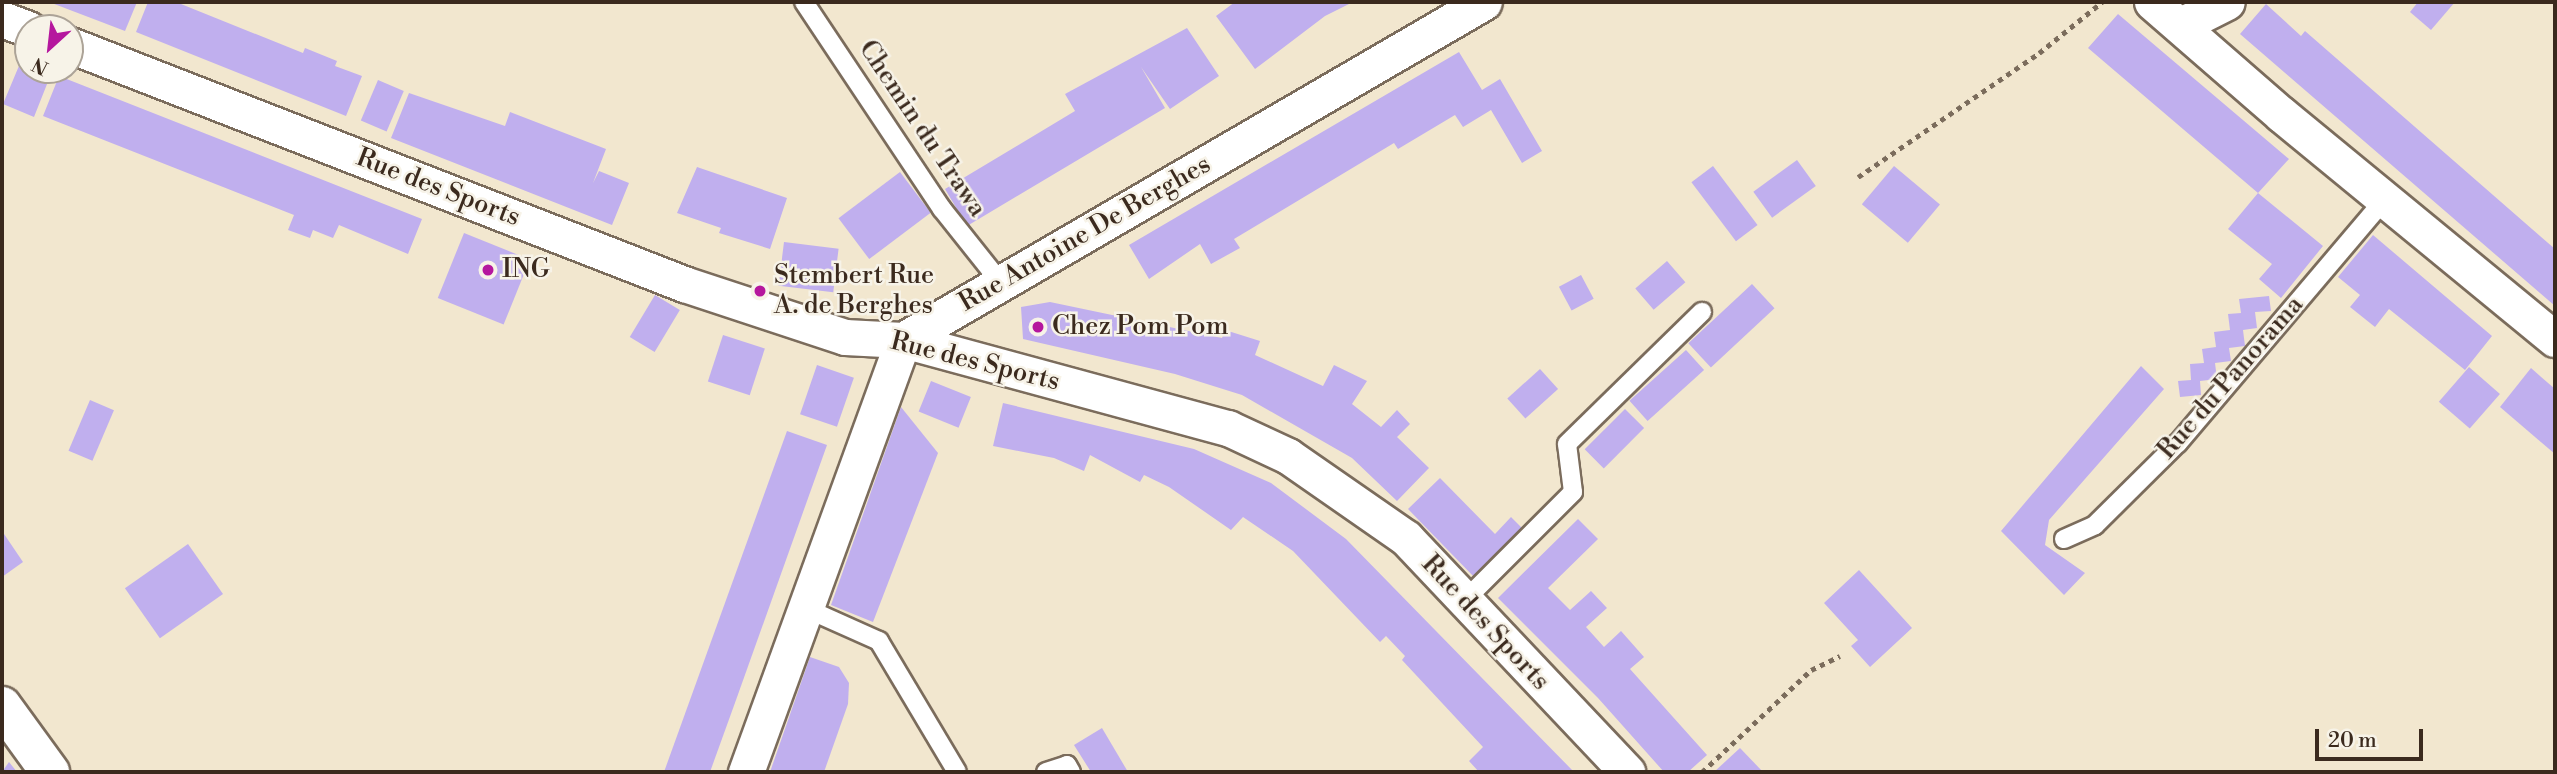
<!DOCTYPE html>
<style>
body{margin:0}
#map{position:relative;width:2557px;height:774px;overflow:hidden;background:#f2e7cf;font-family:"Libre Bodoni",serif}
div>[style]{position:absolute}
.building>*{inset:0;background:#c0afee;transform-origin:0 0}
.path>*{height:4.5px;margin-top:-2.25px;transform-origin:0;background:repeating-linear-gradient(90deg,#7b6c5c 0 5px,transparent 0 10px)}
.roads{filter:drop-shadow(2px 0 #7b6c5c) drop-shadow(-2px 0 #7b6c5c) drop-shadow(0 2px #7b6c5c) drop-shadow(0 -2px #7b6c5c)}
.service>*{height:18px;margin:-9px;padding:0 9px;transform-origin:9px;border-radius:9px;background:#fff}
.minor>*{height:35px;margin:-17.5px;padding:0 17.5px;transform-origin:17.5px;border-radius:17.5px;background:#fff}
.tertiary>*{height:38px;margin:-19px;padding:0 19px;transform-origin:19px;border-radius:19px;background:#fff}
.dots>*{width:19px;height:19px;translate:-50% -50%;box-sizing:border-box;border:4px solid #f7f3e8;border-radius:50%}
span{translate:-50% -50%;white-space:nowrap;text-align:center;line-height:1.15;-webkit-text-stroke:5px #f7f3e8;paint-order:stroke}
.street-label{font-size:26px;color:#3b2a1e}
.poi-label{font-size:26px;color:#3b2a1e}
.left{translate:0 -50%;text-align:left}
.frame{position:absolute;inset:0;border:4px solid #3b2a1e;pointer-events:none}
.north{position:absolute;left:14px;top:14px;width:70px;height:70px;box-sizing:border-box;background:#f7f3e8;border:2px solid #aca397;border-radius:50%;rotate:207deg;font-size:19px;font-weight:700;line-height:28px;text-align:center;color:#3b2a1e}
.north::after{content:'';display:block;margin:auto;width:24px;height:32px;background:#b5179e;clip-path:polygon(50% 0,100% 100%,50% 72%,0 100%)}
.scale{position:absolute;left:2315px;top:729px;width:108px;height:32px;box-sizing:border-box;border:4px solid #3b2a1e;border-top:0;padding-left:9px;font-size:21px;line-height:24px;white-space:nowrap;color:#3b2a1e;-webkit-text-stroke:5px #f7f3e8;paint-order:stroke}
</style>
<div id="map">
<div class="building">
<div style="clip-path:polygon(49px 2px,137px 2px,125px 31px)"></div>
<div style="clip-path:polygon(148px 2px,176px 2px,303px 53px,305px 48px,337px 61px,335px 66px,362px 76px,346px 116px,136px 32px)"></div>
<div style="clip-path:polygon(1235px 2px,1353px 2px,1325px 16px,1255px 69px,1216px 16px)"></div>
<div style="clip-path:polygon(2418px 2px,2455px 2px,2431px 30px,2410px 12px)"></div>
<div style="clip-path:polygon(2266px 4px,2301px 36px,2305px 31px,2555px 249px,2555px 306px,2240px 34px)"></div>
<div style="clip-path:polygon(2118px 14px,2289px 159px,2258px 193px,2323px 246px,2281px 298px,2259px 279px,2272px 264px,2228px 229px,2258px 193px,2088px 48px)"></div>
<div style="clip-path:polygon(1187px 28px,1219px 76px,1170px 109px,1141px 67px,1165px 108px,967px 226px,945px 189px,1075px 111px,1065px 94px)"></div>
<div style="clip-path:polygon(1459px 52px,1482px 90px,1500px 79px,1542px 151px,1522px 163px,1491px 110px,1463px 127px,1455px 115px,1398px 149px,1394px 143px,1234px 239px,1240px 248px,1211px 264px,1200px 244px,1149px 279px,1129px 245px)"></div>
<div style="clip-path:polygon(21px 61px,28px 65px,28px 70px,51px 74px,34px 117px,3px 104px)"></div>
<div style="clip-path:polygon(59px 76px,422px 219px,408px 254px,339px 225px,333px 238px,313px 230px,310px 238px,288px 230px,294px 215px,43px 116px)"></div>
<div style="left:378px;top:80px;width:28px;height:44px;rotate:23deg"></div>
<div style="clip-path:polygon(409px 93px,505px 126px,510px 112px,606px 149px,593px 183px,599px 171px,629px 183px,612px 225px,391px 138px)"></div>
<div style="left:1797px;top:160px;width:32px;height:54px;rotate:54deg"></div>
<div style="left:1713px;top:166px;width:74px;height:27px;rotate:53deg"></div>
<div style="left:1894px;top:166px;width:60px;height:50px;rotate:40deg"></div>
<div style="clip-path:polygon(697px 167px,787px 198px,770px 249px,719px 233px,721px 228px,677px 213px)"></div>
<div style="left:900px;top:172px;width:51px;height:77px;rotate:53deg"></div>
<div style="left:464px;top:233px;width:71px;height:70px;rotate:22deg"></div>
<div style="clip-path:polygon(2373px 235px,2492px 336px,2465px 370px,2389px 309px,2375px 327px,2350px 307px,2360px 295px,2338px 277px)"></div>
<div style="left:784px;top:242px;width:55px;height:44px;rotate:7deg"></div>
<div style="left:1667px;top:261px;width:28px;height:42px;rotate:49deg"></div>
<div style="left:1581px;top:275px;width:27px;height:25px;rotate:62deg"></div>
<div style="left:1752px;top:284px;width:33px;height:87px;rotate:47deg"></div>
<div style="left:655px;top:295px;width:29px;height:49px;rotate:31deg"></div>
<div style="clip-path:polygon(2269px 296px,2271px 311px,2255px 312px,2257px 328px,2243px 330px,2245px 346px,2229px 348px,2231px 361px,2215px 363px,2217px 379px,2200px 381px,2201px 395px,2180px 397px,2178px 381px,2191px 380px,2190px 364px,2204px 363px,2202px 349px,2216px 347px,2214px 332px,2230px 330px,2228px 314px,2241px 313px,2239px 299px)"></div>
<div style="clip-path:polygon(1050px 302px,1222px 338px,1225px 330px,1260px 341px,1255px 355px,1323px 386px,1334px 365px,1367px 381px,1352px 404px,1381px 427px,1397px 410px,1410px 424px,1397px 437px,1429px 468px,1397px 501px,1352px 458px,1242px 395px,1175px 374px,1023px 339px,1021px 307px)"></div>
<div style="left:723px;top:335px;width:44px;height:49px;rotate:18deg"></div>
<div style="left:1686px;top:350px;width:27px;height:76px;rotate:48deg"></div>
<div style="left:817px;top:365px;width:39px;height:52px;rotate:19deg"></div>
<div style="clip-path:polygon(2141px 366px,2164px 389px,2049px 520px,2045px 545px,2085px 573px,2064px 595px,2001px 531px)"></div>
<div style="left:2469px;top:367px;width:41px;height:46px;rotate:41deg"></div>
<div style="clip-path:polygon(2531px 368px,2555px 389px,2555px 454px,2500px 407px)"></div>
<div style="left:1540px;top:369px;width:27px;height:44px;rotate:48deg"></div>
<div style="left:931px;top:381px;width:43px;height:33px;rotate:22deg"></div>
<div style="left:90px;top:400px;width:26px;height:55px;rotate:23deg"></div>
<div style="clip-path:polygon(1003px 403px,1194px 449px,1271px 483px,1346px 539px,1574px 772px,1479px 772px,1469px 761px,1483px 747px,1402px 660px,1405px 656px,1386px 636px,1380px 642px,1293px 551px,1243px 517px,1231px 530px,1169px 487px,1144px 475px,1140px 482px,1090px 455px,1084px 471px,1054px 458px,993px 446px)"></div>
<div style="clip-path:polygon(901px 407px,938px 453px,873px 622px,831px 605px)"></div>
<div style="left:1625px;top:409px;width:27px;height:57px;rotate:45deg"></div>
<div style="clip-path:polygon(787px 431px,827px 445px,736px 700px,710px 772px,664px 772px)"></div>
<div style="clip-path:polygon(1440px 478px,1495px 534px,1511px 517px,1523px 529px,1475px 578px,1408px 509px)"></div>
<div style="clip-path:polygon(1578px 519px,1598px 539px,1548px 588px,1570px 610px,1591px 591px,1607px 608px,1586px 627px,1604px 647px,1621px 631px,1644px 657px,1630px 669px,1707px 755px,1688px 772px,1664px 772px,1598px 698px,1498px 598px)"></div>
<div style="clip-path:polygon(2px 531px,23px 562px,2px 577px)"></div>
<div style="left:188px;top:544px;width:61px;height:77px;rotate:55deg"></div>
<div style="clip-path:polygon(1859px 570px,1912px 628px,1870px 667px,1851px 646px,1858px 640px,1824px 603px)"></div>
<div style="clip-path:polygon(810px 657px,839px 667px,849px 683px,848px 704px,824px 772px,770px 772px)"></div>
<div style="clip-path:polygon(1102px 728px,1128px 772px,1091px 772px,1074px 745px)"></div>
<div style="clip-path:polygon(1740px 748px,1763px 772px,1714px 772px)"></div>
<div style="clip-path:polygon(9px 762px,17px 772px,2px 772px)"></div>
</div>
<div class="path">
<div style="left:1858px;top:177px;width:219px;rotate:-34.4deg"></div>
<div style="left:2039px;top:53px;width:81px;rotate:-39deg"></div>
<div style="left:1702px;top:772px;width:149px;rotate:-43.1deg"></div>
<div style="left:1811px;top:670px;width:32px;rotate:-26deg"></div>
</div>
<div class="roads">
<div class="service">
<div style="left:804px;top:2px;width:249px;rotate:56.3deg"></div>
<div style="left:942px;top:209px;width:95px;rotate:51.4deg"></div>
<div style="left:2064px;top:539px;width:34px;rotate:-24deg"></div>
<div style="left:2095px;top:525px;width:117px;rotate:-44.7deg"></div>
<div style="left:2178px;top:443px;width:319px;rotate:-49.7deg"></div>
<div style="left:1464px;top:601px;width:154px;rotate:-45deg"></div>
<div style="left:1573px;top:492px;width:48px;rotate:-97.1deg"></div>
<div style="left:1567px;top:444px;width:189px;rotate:-44.4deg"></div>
<div style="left:805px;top:608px;width:81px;rotate:24deg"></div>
<div style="left:879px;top:641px;width:152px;rotate:59.2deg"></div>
<div style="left:1046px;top:772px;width:22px;rotate:-18deg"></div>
<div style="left:1067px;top:765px;width:8px;rotate:60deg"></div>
</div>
<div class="minor">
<div style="left:2152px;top:2px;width:172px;rotate:41deg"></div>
<div style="left:2282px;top:115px;width:353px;rotate:39.4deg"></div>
<div style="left:2px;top:19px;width:28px;rotate:21deg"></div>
<div style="left:2181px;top:25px;width:51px;rotate:-26.6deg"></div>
<div style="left:70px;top:45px;width:659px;rotate:21.27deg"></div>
<div style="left:684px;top:284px;width:169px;rotate:18.2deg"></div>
<div style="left:845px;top:337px;width:58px;rotate:3deg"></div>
<div style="left:903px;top:340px;width:337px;rotate:15.2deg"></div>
<div style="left:1228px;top:428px;width:66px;rotate:25deg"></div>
<div style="left:1288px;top:456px;width:144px;rotate:34.8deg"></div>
<div style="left:1406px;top:538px;width:322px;rotate:46.6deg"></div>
<div style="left:746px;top:772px;width:460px;rotate:-70deg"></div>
<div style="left:903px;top:340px;width:672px;rotate:-30.19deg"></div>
</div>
<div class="tertiary">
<div style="left:2px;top:706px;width:82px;rotate:54deg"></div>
</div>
</div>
<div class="dots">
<div style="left:488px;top:270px;background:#b5179e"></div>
<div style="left:760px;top:291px;background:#b5179e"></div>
<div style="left:1038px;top:327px;background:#b5179e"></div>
</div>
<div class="street-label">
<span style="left:922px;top:129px;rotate:56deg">Chemin du Trawa</span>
<span style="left:438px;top:188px;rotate:21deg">Rue des Sports</span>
<span style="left:1085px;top:234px;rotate:-30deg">Rue Antoine De Berghes</span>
<span style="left:975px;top:362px;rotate:14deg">Rue des Sports</span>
<span style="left:2231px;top:378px;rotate:-49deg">Rue du Panorama</span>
<span style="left:1485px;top:623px;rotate:47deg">Rue des Sports</span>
</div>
<div class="poi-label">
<span class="left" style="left:502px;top:270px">ING</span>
<span class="left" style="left:774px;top:291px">Stembert Rue<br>A. de Berghes</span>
<span class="left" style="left:1052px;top:327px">Chez Pom Pom</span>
</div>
<div class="frame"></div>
<div class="north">N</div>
<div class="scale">20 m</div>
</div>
